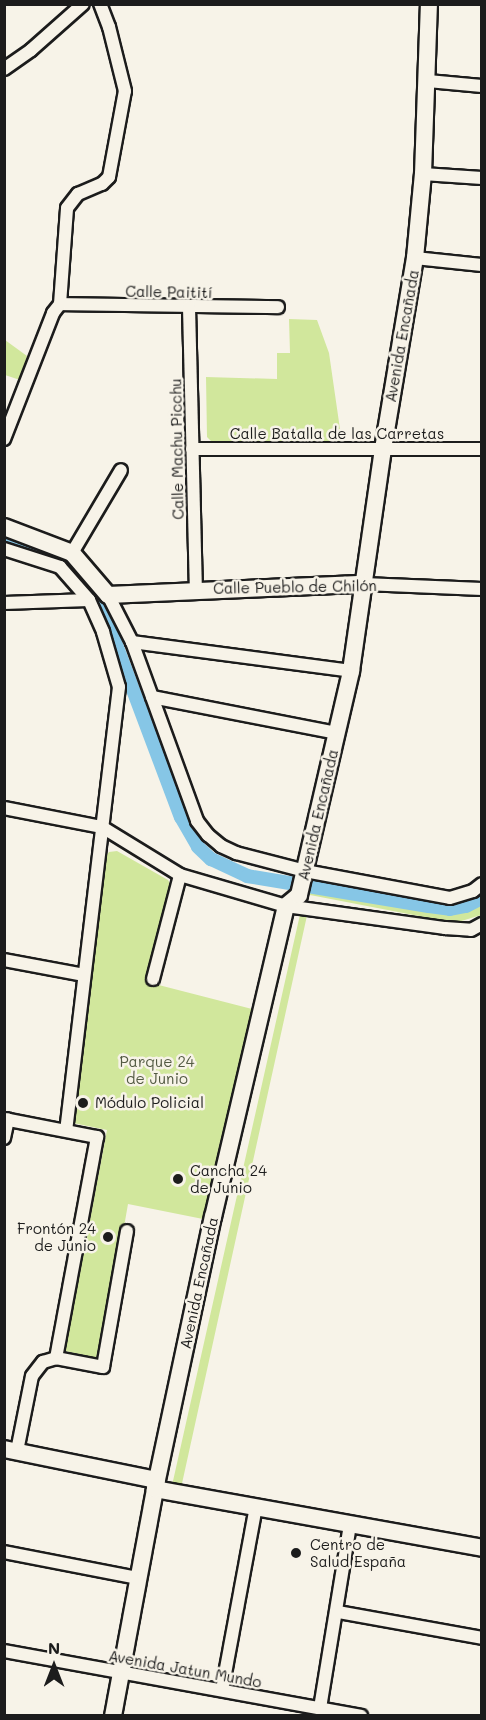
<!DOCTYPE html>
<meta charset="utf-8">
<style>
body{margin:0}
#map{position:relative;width:486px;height:1720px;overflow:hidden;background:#f7f3e8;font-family:Mali,sans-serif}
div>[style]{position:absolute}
.green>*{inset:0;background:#d1e79c}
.canal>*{height:14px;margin:-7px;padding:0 7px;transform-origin:7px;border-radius:7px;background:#86c6e6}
.roads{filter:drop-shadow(2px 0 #1c1c1c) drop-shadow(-2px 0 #1c1c1c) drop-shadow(0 2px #1c1c1c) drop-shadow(0 -2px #1c1c1c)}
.street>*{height:12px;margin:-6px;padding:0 6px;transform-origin:6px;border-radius:6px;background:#f7f3e8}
.secondary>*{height:16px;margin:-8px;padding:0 8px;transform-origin:8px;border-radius:8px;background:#f7f3e8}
.dots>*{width:16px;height:16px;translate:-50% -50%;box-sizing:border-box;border:3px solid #f7f3e8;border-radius:50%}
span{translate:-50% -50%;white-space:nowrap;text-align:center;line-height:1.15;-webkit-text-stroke:5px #f7f3e8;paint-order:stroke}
.street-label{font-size:15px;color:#1c1c1c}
.park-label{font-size:15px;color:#525942}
.poi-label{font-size:15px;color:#1c1c1c}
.left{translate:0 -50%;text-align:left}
.right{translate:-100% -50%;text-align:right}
.frame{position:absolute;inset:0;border:6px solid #1c1c1c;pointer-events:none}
.north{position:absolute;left:24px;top:1636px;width:60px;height:60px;-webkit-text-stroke:4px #f7f3e8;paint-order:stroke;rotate:0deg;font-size:16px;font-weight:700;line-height:24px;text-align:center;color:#1c1c1c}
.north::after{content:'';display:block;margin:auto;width:21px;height:27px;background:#1c1c1c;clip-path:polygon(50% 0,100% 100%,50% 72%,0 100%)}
</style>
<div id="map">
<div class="green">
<div style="clip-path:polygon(289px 319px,317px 320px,329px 353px,342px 443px,213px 443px,207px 437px,206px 377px,277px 379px,277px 353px,290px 353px)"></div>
<div style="clip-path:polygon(5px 340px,27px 356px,20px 380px,5px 375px)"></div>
<div style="clip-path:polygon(117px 851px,168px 880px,171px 885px,147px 982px,252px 1009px,249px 1021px,253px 1022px,203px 1219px,128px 1204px,101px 1359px,65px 1351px,107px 1130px,73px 1123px,104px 859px,109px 852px)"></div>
<div style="clip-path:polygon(312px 880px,435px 902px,462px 901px,481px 890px,481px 915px,455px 923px,310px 895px)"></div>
<div style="clip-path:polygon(301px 910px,308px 911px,181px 1488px,169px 1485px,173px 1481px)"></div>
</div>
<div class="canal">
<div style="left:4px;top:538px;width:72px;rotate:20.5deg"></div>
<div style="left:71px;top:563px;width:49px;rotate:53.4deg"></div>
<div style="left:100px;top:602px;width:230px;rotate:69.4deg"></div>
<div style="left:181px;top:817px;width:34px;rotate:60deg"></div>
<div style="left:198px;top:847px;width:18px;rotate:43deg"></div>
<div style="left:211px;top:859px;width:40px;rotate:25deg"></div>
<div style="left:247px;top:876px;width:184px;rotate:9.4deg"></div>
<div style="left:429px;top:906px;width:21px;rotate:8deg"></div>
<div style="left:450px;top:909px;width:16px;rotate:-11deg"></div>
<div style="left:466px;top:906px;width:18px;rotate:-27deg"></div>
</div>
<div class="roads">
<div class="street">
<div style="left:4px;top:69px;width:33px;rotate:-35deg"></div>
<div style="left:31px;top:50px;width:69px;rotate:-41.5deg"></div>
<div style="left:428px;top:81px;width:54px;rotate:5.3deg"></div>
<div style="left:423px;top:174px;width:59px;rotate:3.9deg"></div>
<div style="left:415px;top:258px;width:67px;rotate:6deg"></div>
<div style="left:60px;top:304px;width:218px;rotate:0.8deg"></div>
<div style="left:189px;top:307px;width:283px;rotate:88.6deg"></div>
<div style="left:4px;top:439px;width:135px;rotate:-68.7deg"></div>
<div style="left:53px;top:313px;width:11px;rotate:-52deg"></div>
<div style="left:60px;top:304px;width:96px;rotate:-85.8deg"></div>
<div style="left:67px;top:208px;width:18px;rotate:-52deg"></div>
<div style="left:78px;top:194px;width:26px;rotate:-23deg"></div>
<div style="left:102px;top:184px;width:10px;rotate:-45deg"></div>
<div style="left:109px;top:177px;width:87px;rotate:-79.5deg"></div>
<div style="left:125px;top:91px;width:66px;rotate:-104deg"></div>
<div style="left:109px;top:27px;width:25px;rotate:-111deg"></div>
<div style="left:192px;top:449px;width:290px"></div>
<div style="left:4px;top:549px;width:59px;rotate:17.8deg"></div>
<div style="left:60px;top:567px;width:44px;rotate:48.7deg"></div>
<div style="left:89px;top:600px;width:35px;rotate:66deg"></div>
<div style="left:103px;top:632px;width:57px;rotate:73.8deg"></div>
<div style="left:119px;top:687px;width:446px;rotate:96.8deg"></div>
<div style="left:72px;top:553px;width:96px;rotate:-59.4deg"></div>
<div style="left:364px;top:584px;width:118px;rotate:2.4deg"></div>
<div style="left:108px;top:595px;width:53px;rotate:62.9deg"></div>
<div style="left:132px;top:642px;width:190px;rotate:70deg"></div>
<div style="left:197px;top:821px;width:18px;rotate:52deg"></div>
<div style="left:208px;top:835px;width:17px;rotate:40deg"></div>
<div style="left:221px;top:846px;width:17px;rotate:25deg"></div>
<div style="left:236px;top:853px;width:71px;rotate:14.6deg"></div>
<div style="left:305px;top:871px;width:147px;rotate:10.5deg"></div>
<div style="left:450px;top:898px;width:24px;rotate:-17deg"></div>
<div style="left:473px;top:891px;width:11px;rotate:-38deg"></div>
<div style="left:4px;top:603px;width:85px;rotate:-2deg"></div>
<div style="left:132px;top:642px;width:221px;rotate:7.5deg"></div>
<div style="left:152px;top:697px;width:189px;rotate:11deg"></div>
<div style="left:4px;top:808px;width:100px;rotate:11deg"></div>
<div style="left:102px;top:827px;width:92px;rotate:31.6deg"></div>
<div style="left:180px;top:875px;width:110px;rotate:16.3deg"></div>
<div style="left:286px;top:906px;width:161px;rotate:7.9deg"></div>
<div style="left:445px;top:928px;width:26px;rotate:4deg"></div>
<div style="left:471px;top:930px;width:13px;rotate:-29deg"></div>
<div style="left:4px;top:960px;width:81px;rotate:10.6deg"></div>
<div style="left:153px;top:979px;width:107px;rotate:-75.4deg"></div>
<div style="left:4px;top:1119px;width:95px;rotate:11deg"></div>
<div style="left:97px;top:1137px;width:225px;rotate:100.5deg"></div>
<div style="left:4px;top:1138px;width:19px;rotate:-78deg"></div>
<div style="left:17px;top:1451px;width:76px;rotate:-78.7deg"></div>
<div style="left:32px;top:1376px;width:18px;rotate:-52deg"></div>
<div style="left:43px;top:1362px;width:14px;rotate:-17deg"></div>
<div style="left:56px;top:1358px;width:48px;rotate:10.8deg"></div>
<div style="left:103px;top:1367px;width:138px;rotate:-80deg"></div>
<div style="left:4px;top:1552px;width:136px;rotate:11deg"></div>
<div style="left:338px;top:1612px;width:146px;rotate:10.2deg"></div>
<div style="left:4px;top:1651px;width:363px;rotate:10.3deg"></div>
<div style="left:222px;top:1690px;width:186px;rotate:-79.5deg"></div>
<div style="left:320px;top:1708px;width:185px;rotate:-80.7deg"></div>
</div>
<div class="secondary">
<div style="left:4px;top:527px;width:73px;rotate:20.9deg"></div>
<div style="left:72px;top:553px;width:55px;rotate:49.4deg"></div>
<div style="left:108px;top:595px;width:256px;rotate:-2.5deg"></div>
<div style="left:4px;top:1449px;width:156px;rotate:11.5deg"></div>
<div style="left:155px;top:1489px;width:332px;rotate:10.2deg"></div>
<div style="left:113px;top:1716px;width:231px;rotate:-79.5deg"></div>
<div style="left:155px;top:1489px;width:278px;rotate:-78deg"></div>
<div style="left:213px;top:1217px;width:319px;rotate:-76.8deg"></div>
<div style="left:286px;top:906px;width:17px;rotate:-40deg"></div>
<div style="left:299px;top:895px;width:230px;rotate:-76.9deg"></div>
<div style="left:351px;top:671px;width:224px;rotate:-81.8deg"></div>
<div style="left:383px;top:449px;width:194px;rotate:-80.5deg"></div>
<div style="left:415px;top:258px;width:84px;rotate:-84.6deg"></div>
<div style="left:423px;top:174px;width:170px;rotate:-88deg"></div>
</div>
</div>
<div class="dots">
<div style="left:83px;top:1103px;background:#1c1c1c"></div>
<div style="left:178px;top:1179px;background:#1c1c1c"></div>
<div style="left:108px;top:1237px;background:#1c1c1c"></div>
<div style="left:296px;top:1553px;background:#1c1c1c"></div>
</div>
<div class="street-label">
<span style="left:169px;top:292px;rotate:1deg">Calle Paitití</span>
<span style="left:402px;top:336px;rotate:-80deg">Avenida Encañada</span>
<span style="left:337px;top:434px">Calle Batalla de las Carretas</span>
<span style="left:177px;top:449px;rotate:-91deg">Calle Machu Picchu</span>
<span style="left:295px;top:587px;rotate:-1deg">Calle Pueblo de Chilón</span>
<span style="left:318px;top:815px;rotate:-77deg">Avenida Encañada</span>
<span style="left:199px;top:1283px;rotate:-78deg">Avenida Encañada</span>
<span style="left:185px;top:1669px;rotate:10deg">Avenida Jatun Mundo</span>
</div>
<div class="park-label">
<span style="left:157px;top:1070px">Parque 24<br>de Junio</span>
</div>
<div class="poi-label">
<span class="left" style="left:95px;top:1103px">Módulo Policial</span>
<span class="left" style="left:190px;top:1179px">Cancha 24<br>de Junio</span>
<span class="right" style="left:96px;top:1237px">Frontón 24<br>de Junio</span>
<span class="left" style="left:310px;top:1553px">Centro de<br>Salud España</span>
</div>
<div class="frame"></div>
<div class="north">N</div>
</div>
